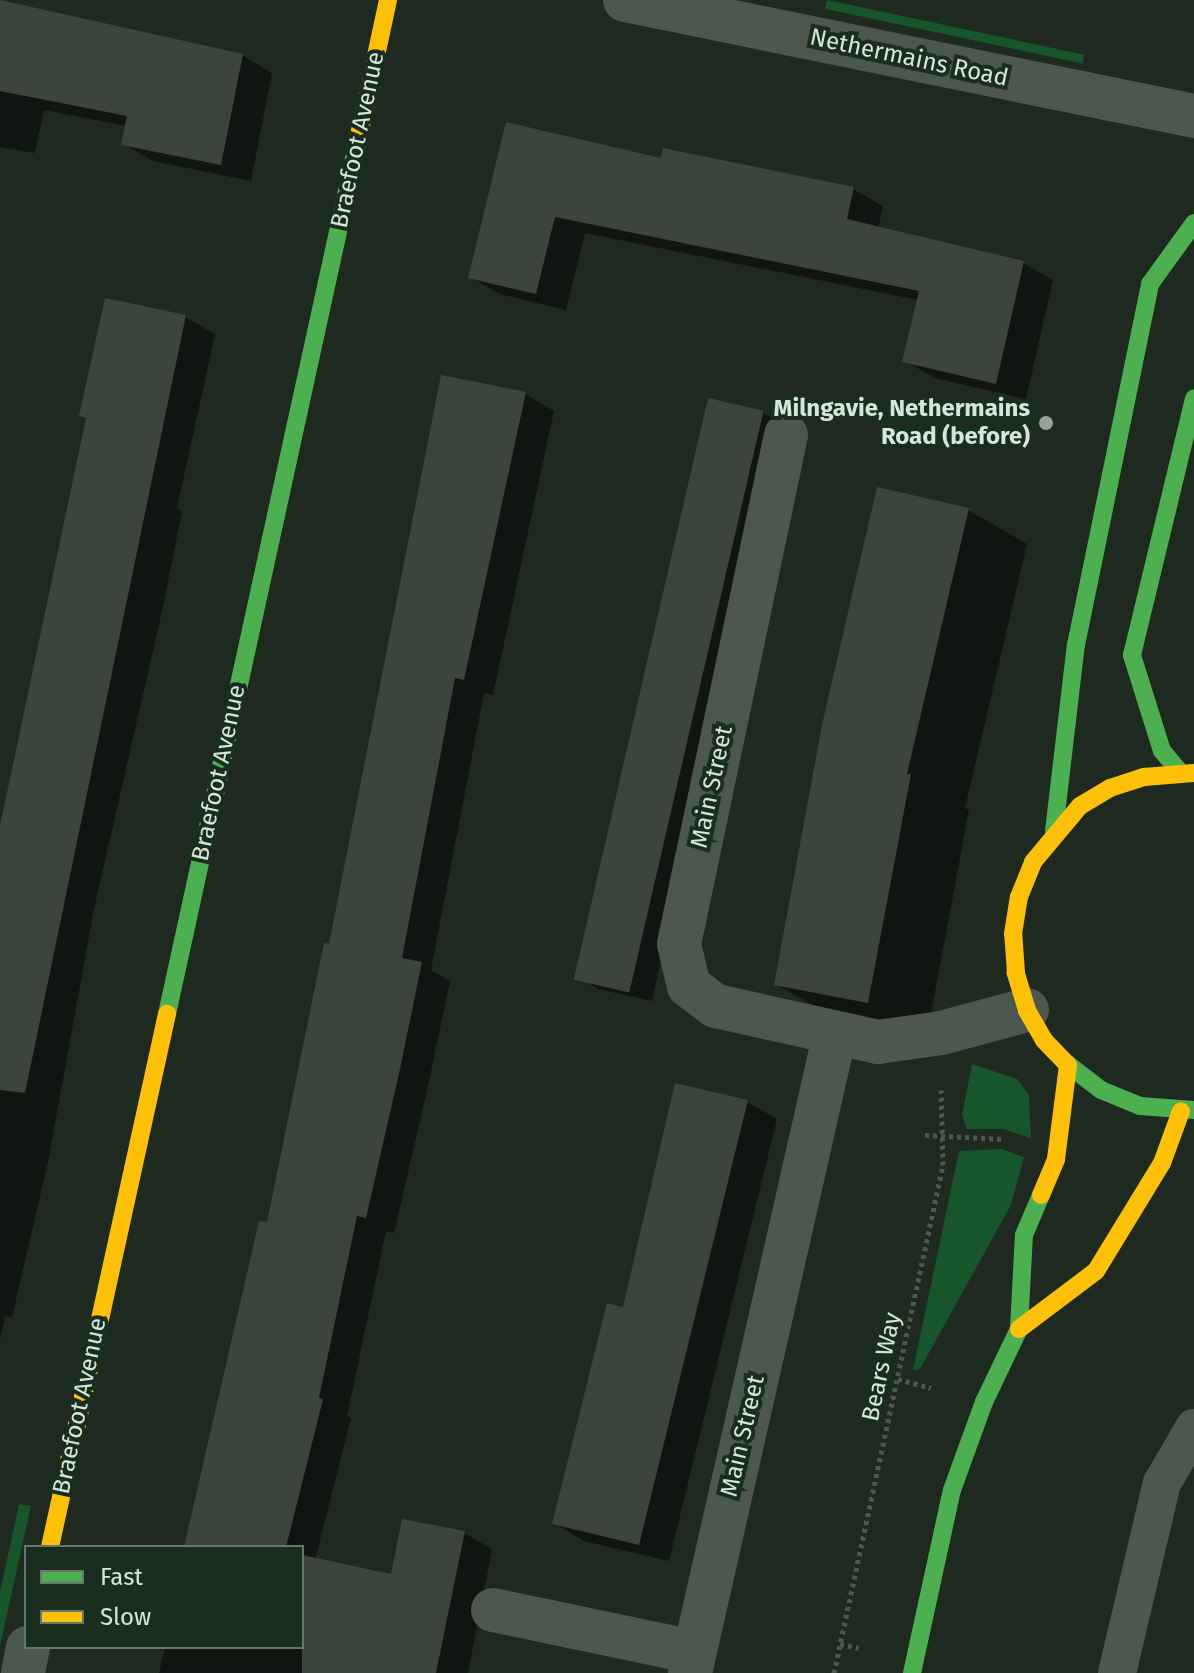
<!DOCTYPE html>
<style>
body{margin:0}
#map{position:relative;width:1194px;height:1673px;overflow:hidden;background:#1e2920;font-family:"Fira Sans",sans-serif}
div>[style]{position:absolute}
.green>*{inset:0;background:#17552a;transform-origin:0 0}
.shadow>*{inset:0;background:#0007}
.building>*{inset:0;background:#3b453d;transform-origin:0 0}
.path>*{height:5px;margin-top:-2.5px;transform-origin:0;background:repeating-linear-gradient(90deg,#4d574f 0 4px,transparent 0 8px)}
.lane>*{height:38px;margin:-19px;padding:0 19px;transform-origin:19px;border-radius:19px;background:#4c584e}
.street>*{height:44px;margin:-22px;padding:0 22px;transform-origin:22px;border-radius:22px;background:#4c584e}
.fast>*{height:18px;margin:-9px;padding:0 9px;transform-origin:9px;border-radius:9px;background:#4caf50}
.slow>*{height:18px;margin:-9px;padding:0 9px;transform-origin:9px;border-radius:9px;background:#ffc107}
.dots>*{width:22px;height:22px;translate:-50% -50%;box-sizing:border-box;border:4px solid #192e1d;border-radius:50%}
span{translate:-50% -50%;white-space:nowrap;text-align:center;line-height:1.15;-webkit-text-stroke:8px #192e1d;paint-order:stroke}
.street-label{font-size:24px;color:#d8e5da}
.poi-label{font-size:24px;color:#d8e5da;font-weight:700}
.right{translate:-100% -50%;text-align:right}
.legend{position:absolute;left:24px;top:1545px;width:280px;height:104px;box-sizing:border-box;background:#192e1d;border:2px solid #657769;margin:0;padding:10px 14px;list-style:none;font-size:24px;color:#d8e5da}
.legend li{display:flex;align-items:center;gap:16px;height:40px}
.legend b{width:40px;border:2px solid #657769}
</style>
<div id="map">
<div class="green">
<div style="left:827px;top:0;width:263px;height:9px;rotate:12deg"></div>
<div style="clip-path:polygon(972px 1064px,1017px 1079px,1029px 1095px,1031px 1138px,1003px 1129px,967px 1129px,962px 1115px)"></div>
<div style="clip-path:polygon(1001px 1149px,1024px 1157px,1011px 1205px,920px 1369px,913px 1370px,959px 1151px)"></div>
<div style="clip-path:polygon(19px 1504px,31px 1506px,0 1646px,0 1592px)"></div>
</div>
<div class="shadow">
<div style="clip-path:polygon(0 5px,242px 55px,272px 73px,251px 181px,153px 161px,123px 144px,127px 126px,44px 110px,35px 153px,0 147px)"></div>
<div style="clip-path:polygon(508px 124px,662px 161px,853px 189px,883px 206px,878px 229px,1023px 263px,1053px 280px,1026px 399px,935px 378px,905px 361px,918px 300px,585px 233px,566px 310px,500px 294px,470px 277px)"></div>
<div style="clip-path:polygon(185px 317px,215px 334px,177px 508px,182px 512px,163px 607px,94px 909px,48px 1162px,12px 1317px,5px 1316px,0 1340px,0 852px,88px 420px,81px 415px)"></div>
<div style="clip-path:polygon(525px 394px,554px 411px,493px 695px,484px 693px,431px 970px,450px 981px,428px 1086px,394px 1233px,386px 1231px,347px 1416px,351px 1418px,315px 1560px,393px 1577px,464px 1533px,492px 1549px,468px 1673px,159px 1673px,165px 1647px,302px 1647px,302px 1547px,186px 1547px,269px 1225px,330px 946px)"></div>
<div style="clip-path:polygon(763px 413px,779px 421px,652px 1001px,598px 989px,583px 980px)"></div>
<div style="clip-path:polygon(968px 510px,1027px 544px,965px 808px,969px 810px,927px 1035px,835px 1018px,776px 984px)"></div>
<div style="clip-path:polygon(747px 1102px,777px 1119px,669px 1561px,584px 1541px,554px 1523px,624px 1309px)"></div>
</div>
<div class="building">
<div style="clip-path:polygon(0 0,243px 54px,221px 165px,121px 145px,127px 116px,0 91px)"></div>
<div style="clip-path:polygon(506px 122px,661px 158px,663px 148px,854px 187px,847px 219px,1024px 261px,996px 384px,902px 362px,919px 291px,555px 217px,536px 294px,468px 278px)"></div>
<div style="clip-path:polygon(105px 298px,186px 315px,25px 1093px,0 1090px,0 826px,86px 418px,79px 416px)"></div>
<div style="clip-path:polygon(441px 375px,526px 392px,464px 680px,455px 678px,402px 958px,422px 962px,400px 1069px,366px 1218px,357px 1216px,319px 1398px,323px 1399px,286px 1547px,184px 1547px,259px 1221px,267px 1222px,324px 943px,329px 944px)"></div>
<div style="left:708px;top:398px;width:57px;height:597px;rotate:13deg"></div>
<div style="clip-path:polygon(877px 487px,969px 508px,907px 774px,911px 774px,868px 1003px,774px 985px,822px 725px)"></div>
<div style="clip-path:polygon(675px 1083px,748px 1100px,639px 1545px,552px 1524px,607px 1303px,623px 1307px)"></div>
<div style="clip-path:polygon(402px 1519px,465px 1531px,436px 1673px,302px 1673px,302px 1555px,391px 1574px)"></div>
</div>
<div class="path">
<div style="left:925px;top:1135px;width:79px;rotate:2.9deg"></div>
<div style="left:898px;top:1379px;width:34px;rotate:15deg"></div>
<div style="left:840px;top:1644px;width:19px;rotate:12deg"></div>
<div style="left:834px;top:1673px;width:520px;rotate:-77.89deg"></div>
<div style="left:943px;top:1165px;width:75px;rotate:-91.5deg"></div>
</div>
<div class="lane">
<div style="left:1117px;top:1673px;width:195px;rotate:-76.7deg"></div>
<div style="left:1162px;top:1483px;width:64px;rotate:-59.8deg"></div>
</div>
<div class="street">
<div style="left:625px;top:0;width:581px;rotate:11.52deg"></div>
<div style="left:786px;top:435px;width:520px;rotate:101.87deg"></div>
<div style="left:679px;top:944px;width:43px;rotate:76.6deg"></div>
<div style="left:689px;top:986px;width:34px;rotate:37deg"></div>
<div style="left:716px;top:1006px;width:166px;rotate:12.5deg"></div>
<div style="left:878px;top:1042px;width:64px;rotate:-8.1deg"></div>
<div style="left:941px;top:1033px;width:89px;rotate:-15deg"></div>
<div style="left:493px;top:1610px;width:205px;rotate:11.8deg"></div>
<div style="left:23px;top:1673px;width:26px;rotate:-79deg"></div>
<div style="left:690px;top:1673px;width:656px;rotate:-77.23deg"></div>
</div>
<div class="fast">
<div style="left:1179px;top:771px;width:26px;rotate:-130deg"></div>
<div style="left:1162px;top:751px;width:101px;rotate:-107.4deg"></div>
<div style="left:1132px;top:655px;width:264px;rotate:-76.4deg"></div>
<div style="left:1054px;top:831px;width:187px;rotate:-83.3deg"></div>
<div style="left:1076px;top:645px;width:369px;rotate:-78.4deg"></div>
<div style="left:1150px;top:284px;width:75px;rotate:-54.2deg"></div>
<div style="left:167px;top:1014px;width:895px;rotate:-77.67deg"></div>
<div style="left:1066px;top:1063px;width:44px;rotate:37.6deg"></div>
<div style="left:1101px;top:1090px;width:42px;rotate:22.3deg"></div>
<div style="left:1140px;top:1106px;width:54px;rotate:4.2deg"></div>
<div style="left:912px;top:1673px;width:187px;rotate:-77.7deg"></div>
<div style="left:952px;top:1490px;width:94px;rotate:-70deg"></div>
<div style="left:984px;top:1402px;width:81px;rotate:-64.4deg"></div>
<div style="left:1019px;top:1329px;width:94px;rotate:-87deg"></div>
<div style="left:1024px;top:1235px;width:43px;rotate:-67deg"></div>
</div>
<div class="slow">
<div style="left:358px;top:140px;width:143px;rotate:-77.9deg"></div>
<div style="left:1066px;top:1063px;width:32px;rotate:-134deg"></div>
<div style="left:1044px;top:1040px;width:34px;rotate:-120deg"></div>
<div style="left:1027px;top:1010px;width:39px;rotate:-107deg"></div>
<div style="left:1016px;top:973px;width:39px;rotate:-94deg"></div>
<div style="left:1013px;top:934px;width:37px;rotate:-81deg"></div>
<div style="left:1019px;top:897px;width:38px;rotate:-68deg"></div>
<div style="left:1033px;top:862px;width:73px;rotate:-50deg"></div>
<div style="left:1080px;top:806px;width:35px;rotate:-31deg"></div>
<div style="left:1110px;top:788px;width:36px;rotate:-18deg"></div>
<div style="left:1144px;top:777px;width:50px;rotate:-4.6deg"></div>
<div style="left:1041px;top:1195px;width:39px;rotate:-67deg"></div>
<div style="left:1056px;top:1159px;width:95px;rotate:-82.7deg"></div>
<div style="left:1019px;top:1329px;width:96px;rotate:-37deg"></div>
<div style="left:1096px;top:1271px;width:127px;rotate:-58.6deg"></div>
<div style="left:1162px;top:1163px;width:55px;rotate:-69.9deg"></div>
<div style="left:50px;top:1547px;width:546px;rotate:-77.62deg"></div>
</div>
<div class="dots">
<div style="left:1046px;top:423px;background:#97a399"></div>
</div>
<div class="street-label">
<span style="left:909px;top:58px;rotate:12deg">Nethermains Road</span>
<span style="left:358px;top:140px;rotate:-78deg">Braefoot Avenue</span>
<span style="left:219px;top:773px;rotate:-78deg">Braefoot Avenue</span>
<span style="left:712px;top:787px;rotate:-78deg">Main Street</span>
<span style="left:882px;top:1367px;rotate:-78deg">Bears Way</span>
<span style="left:80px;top:1406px;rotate:-78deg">Braefoot Avenue</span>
<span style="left:743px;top:1436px;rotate:-77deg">Main Street</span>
</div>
<div class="poi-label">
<span class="right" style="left:1030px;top:423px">Milngavie, Nethermains<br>Road (before)</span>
</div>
<ul class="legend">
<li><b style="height:10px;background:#4caf50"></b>Fast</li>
<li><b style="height:10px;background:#ffc107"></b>Slow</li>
</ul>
</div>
